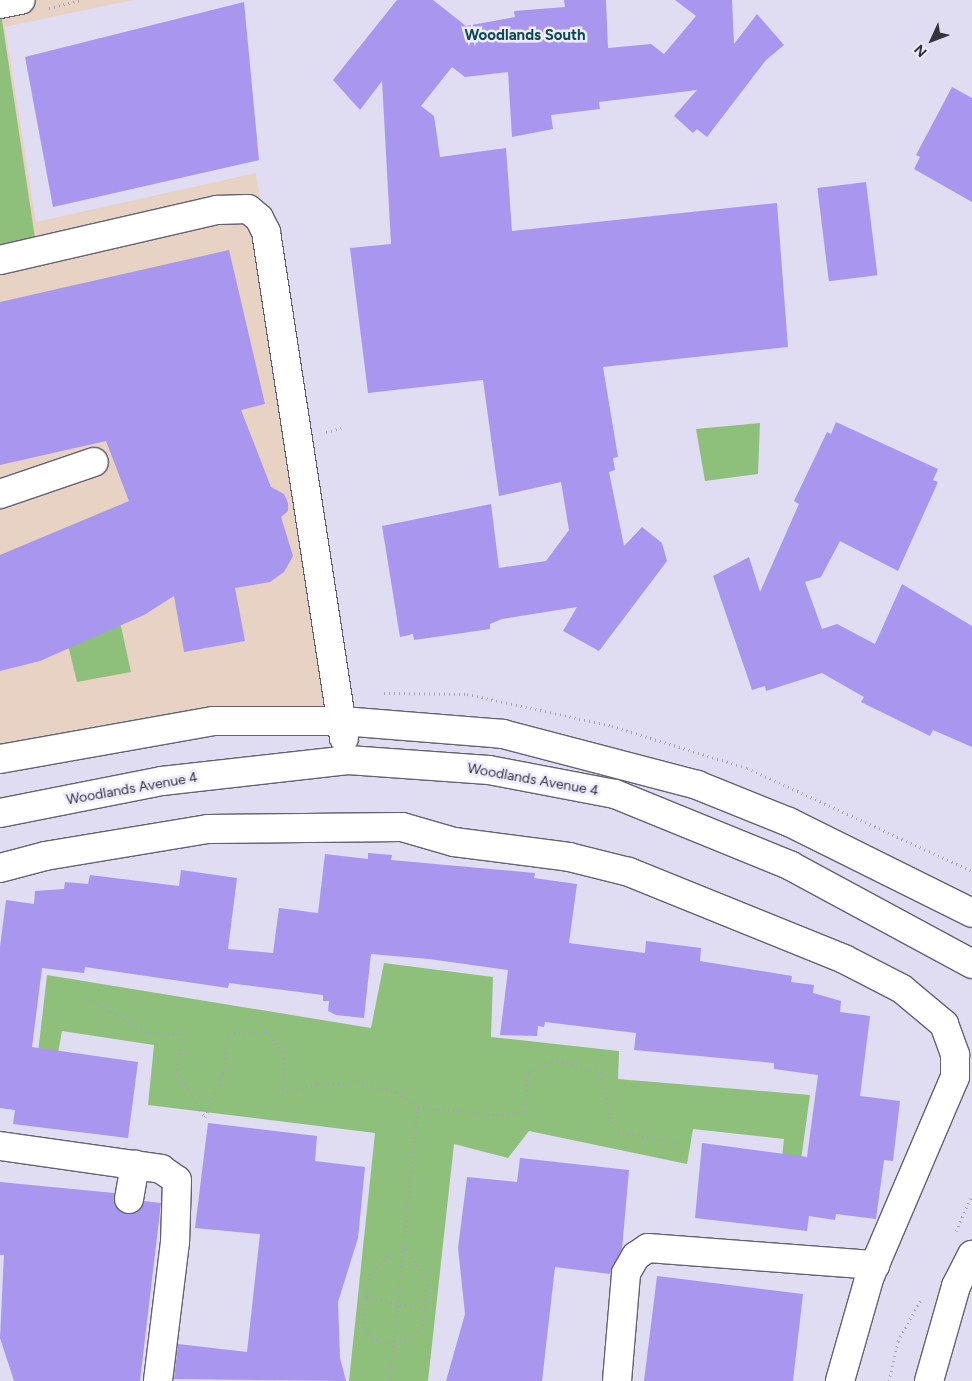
<!DOCTYPE html>
<style>
body{margin:0}
#map{position:relative;width:972px;height:1381px;overflow:hidden;background:#e0ddf3;font-family:Figtree,sans-serif}
div>[style]{position:absolute}
.commercial>*{inset:0;background:#e7d2c4}
.green>*{inset:0;background:#8fc07b}
.building>*{inset:0;background:#a896ef;transform-origin:0 0}
.path>*{height:3px;margin-top:-1.5px;transform-origin:0;background:repeating-linear-gradient(90deg,#a5a3b4 0 1px,transparent 0 5px)}
.roads{filter:drop-shadow(1px 0 #646174) drop-shadow(-1px 0 #646174) drop-shadow(0 1px #646174) drop-shadow(0 -1px #646174)}
.minor>*{height:28px;margin:-14px;padding:0 14px;transform-origin:14px;border-radius:14px;background:#fff}
span{translate:-50% -50%;white-space:nowrap;text-align:center;line-height:1.15;-webkit-text-stroke:5px #edebfd;paint-order:stroke}
.street-label{font-size:14px;color:#34333c}
.neighbourhood-label{font-size:15px;color:#0b4b4e;font-weight:700}
.north{position:absolute;left:907px;top:15px;width:50px;height:50px;-webkit-text-stroke:4px #edebfd;paint-order:stroke;rotate:227deg;font-size:14px;font-weight:700;line-height:20px;text-align:center;color:#34333c}
.north::after{content:'';display:block;margin:auto;width:18px;height:22px;background:#34333c;clip-path:polygon(50% 0,100% 100%,50% 72%,0 100%)}
</style>
<div id="map">
<div class="commercial">
<div style="clip-path:polygon(0 0,133px 0,5px 27px,36px 222px,256px 173px,341px 720px,213px 721px,0 760px)"></div>
</div>
<div class="green">
<div style="clip-path:polygon(0 7px,37px 251px,0 259px)"></div>
<div style="clip-path:polygon(760px 423px,758px 474px,705px 481px,696px 429px)"></div>
<div style="clip-path:polygon(120px 622px,131px 672px,77px 682px,67px 641px)"></div>
<div style="clip-path:polygon(384px 963px,493px 977px,491px 1037px,619px 1051px,618px 1079px,810px 1095px,801px 1160px,782px 1157px,784px 1139px,693px 1129px,687px 1164px,529px 1131px,508px 1158px,454px 1144px,428px 1381px,349px 1381px,375px 1133px,148px 1105px,154px 1045px,62px 1031px,56px 1064px,37px 1061px,47px 975px,371px 1028px)"></div>
</div>
<div class="building">
<div style="clip-path:polygon(397px 0,433px 0,466px 26px,515px 17px,514px 11px,565px 7px,564px 0,606px 0,608px 48px,651px 44px,664px 54px,696px 16px,675px 0,732px 0,734px 44px,757px 14px,784px 45px,766px 60px,707px 137px,697px 129px,693px 133px,674px 116px,697px 90px,599px 102px,600px 109px,551px 115px,553px 129px,512px 137px,508px 72px,465px 77px,452px 67px,421px 106px,434px 116px,440px 157px,506px 148px,512px 231px,777px 203px,788px 347px,603px 367px,618px 457px,613px 458px,615px 470px,609px 472px,624px 546px,642px 527px,662px 543px,667px 561px,599px 651px,563px 631px,577px 607px,502px 619px,490px 624px,490px 629px,414px 640px,413px 634px,400px 637px,382px 526px,491px 504px,499px 568px,546px 561px,569px 530px,561px 482px,499px 496px,483px 380px,368px 393px,350px 248px,391px 244px,382px 81px,360px 110px,333px 80px)"></div>
<div style="clip-path:polygon(244px 2px,259px 160px,53px 207px,25px 57px)"></div>
<div style="clip-path:polygon(952px 87px,972px 98px,972px 202px,914px 169px,920px 157px,916px 155px)"></div>
<div style="left:866px;top:182px;width:94px;height:49px;rotate:83deg"></div>
<div style="clip-path:polygon(229px 250px,265px 404px,241px 410px,271px 487px,284px 494px,288px 503px,288px 511px,281px 517px,293px 556px,284px 572px,270px 582px,235px 588px,245px 641px,184px 652px,174px 596px,144px 615px,40px 661px,0 671px,0 555px,129px 501px,106px 441px,0 465px,0 302px)"></div>
<div style="clip-path:polygon(836px 422px,938px 469px,933px 480px,938px 482px,898px 571px,840px 541px,821px 577px,805px 582px,822px 629px,837px 624px,875px 644px,902px 584px,972px 626px,972px 747px,933px 730px,930px 736px,861px 702px,864px 697px,822px 673px,766px 691px,765px 686px,752px 690px,713px 576px,749px 557px,760px 592px,799px 504px,794px 501px,827px 432px,831px 434px)"></div>
<div style="clip-path:polygon(368px 853px,392px 855px,391px 860px,535px 873px,534px 878px,577px 884px,569px 943px,645px 953px,646px 941px,701px 948px,700px 961px,792px 976px,791px 982px,814px 985px,813px 993px,841px 1001px,840px 1012px,870px 1016px,860px 1096px,900px 1101px,893px 1161px,884px 1160px,876px 1219px,836px 1214px,835px 1220px,809px 1216px,807px 1231px,695px 1218px,702px 1143px,807px 1157px,818px 1075px,774px 1069px,774px 1063px,634px 1050px,636px 1033px,545px 1022px,544px 1027px,538px 1026px,537px 1036px,500px 1035px,508px 970px,429px 959px,371px 954px,364px 1018px,336px 1015px,328px 1011px,329px 1001px,323px 1001px,323px 995px,229px 983px,228px 988px,85px 967px,84px 973px,42px 968px,32px 1047px,138px 1062px,128px 1138px,13px 1124px,15px 1110px,0 1108px,0 947px,6px 900px,34px 904px,35px 891px,64px 889px,65px 882px,88px 884px,90px 875px,179px 886px,181px 870px,237px 878px,228px 949px,273px 953px,279px 908px,318px 913px,325px 854px,368px 859px)"></div>
<div style="clip-path:polygon(208px 1123px,317px 1136px,315px 1161px,365px 1167px,358px 1238px,338px 1302px,340px 1358px,346px 1381px,174px 1379px,178px 1344px,247px 1352px,260px 1234px,195px 1228px)"></div>
<div style="clip-path:polygon(520px 1158px,629px 1170px,622px 1249px,610px 1274px,555px 1267px,542px 1381px,446px 1381px,465px 1314px,458px 1248px,467px 1177px,517px 1182px)"></div>
<div style="clip-path:polygon(0 1182px,114px 1193px,115px 1205px,127px 1214px,141px 1209px,144px 1201px,161px 1203px,140px 1381px,14px 1381px,0 1338px,4px 1255px,0 1255px)"></div>
<div style="clip-path:polygon(657px 1276px,803px 1294px,793px 1381px,644px 1381px)"></div>
</div>
<div class="path">
<div style="left:49px;top:8px;width:34px;rotate:-14deg"></div>
<div style="left:326px;top:432px;width:16px;rotate:-15deg"></div>
<div style="left:384px;top:693px;width:83px;rotate:0.7deg"></div>
<div style="left:467px;top:694px;width:148px;rotate:12.4deg"></div>
<div style="left:612px;top:726px;width:141px;rotate:17.3deg"></div>
<div style="left:747px;top:768px;width:247px;rotate:24.6deg"></div>
<div style="left:89px;top:999px;width:68px;rotate:30deg"></div>
<div style="left:148px;top:1033px;width:35px;rotate:2deg"></div>
<div style="left:183px;top:1034px;width:37px;rotate:99deg"></div>
<div style="left:177px;top:1071px;width:54px;rotate:58.7deg"></div>
<div style="left:205px;top:1117px;width:48px;rotate:-67.8deg"></div>
<div style="left:223px;top:1073px;width:40px;rotate:-81.5deg"></div>
<div style="left:229px;top:1033px;width:37px;rotate:-2deg"></div>
<div style="left:266px;top:1032px;width:28px;rotate:48deg"></div>
<div style="left:285px;top:1053px;width:40px;rotate:94.3deg"></div>
<div style="left:282px;top:1093px;width:37px;rotate:-14deg"></div>
<div style="left:318px;top:1084px;width:39px;rotate:-3deg"></div>
<div style="left:357px;top:1082px;width:41px;rotate:14deg"></div>
<div style="left:397px;top:1092px;width:26px;rotate:36deg"></div>
<div style="left:418px;top:1107px;width:79px;rotate:5.8deg"></div>
<div style="left:497px;top:1115px;width:28px;rotate:-10deg"></div>
<div style="left:525px;top:1110px;width:38px;rotate:-85deg"></div>
<div style="left:528px;top:1072px;width:31px;rotate:-22deg"></div>
<div style="left:557px;top:1060px;width:46px;rotate:16.5deg"></div>
<div style="left:601px;top:1073px;width:58px;rotate:78.1deg"></div>
<div style="left:613px;top:1130px;width:70px;rotate:12.4deg"></div>
<div style="left:956px;top:1231px;width:39px;rotate:-66deg"></div>
<div style="left:405px;top:1249px;width:39px;rotate:53deg"></div>
<div style="left:428px;top:1280px;width:48px;rotate:97.1deg"></div>
<div style="left:422px;top:1328px;width:20px;rotate:143deg"></div>
<div style="left:406px;top:1340px;width:25px;rotate:173deg"></div>
<div style="left:381px;top:1343px;width:17px;rotate:-144deg"></div>
<div style="left:367px;top:1333px;width:15px;rotate:-106deg"></div>
<div style="left:363px;top:1319px;width:45px;rotate:-81deg"></div>
<div style="left:370px;top:1275px;width:29px;rotate:-46deg"></div>
<div style="left:390px;top:1254px;width:16px;rotate:-18deg"></div>
<div style="left:366px;top:1297px;width:61px;rotate:11.3deg"></div>
<div style="left:390px;top:1381px;width:275px;rotate:-84.2deg"></div>
<div style="left:889px;top:1381px;width:41px;rotate:-77.3deg"></div>
<div style="left:898px;top:1341px;width:46px;rotate:-61.2deg"></div>
</div>
<div class="roads">
<div class="minor">
<div style="left:0;top:4px;width:21px;rotate:-11deg"></div>
<div style="left:0;top:260px;width:223px;rotate:-13deg"></div>
<div style="left:217px;top:210px;width:31px;rotate:-2deg"></div>
<div style="left:248px;top:209px;width:14px;rotate:39deg"></div>
<div style="left:259px;top:218px;width:16px;rotate:63deg"></div>
<div style="left:266px;top:232px;width:512px;rotate:81.24deg"></div>
<div style="left:0;top:494px;width:99px;rotate:-18.8deg"></div>
<div style="left:0;top:759px;width:216px;rotate:-10.1deg"></div>
<div style="left:213px;top:721px;width:129px"></div>
<div style="left:342px;top:721px;width:162px;rotate:4.6deg"></div>
<div style="left:503px;top:734px;width:201px;rotate:14.7deg"></div>
<div style="left:697px;top:785px;width:99px;rotate:21.9deg"></div>
<div style="left:789px;top:822px;width:204px;rotate:26.4deg"></div>
<div style="left:0;top:813px;width:165px;rotate:-11.2deg"></div>
<div style="left:162px;top:781px;width:187px;rotate:-6.4deg"></div>
<div style="left:348px;top:760px;width:141px;rotate:4.1deg"></div>
<div style="left:489px;top:770px;width:128px;rotate:10.8deg"></div>
<div style="left:615px;top:794px;width:190px;rotate:22.2deg"></div>
<div style="left:791px;top:866px;width:206px;rotate:28.4deg"></div>
<div style="left:0;top:868px;width:47px;rotate:-14.9deg"></div>
<div style="left:45px;top:856px;width:165px;rotate:-9.4deg"></div>
<div style="left:208px;top:829px;width:194px;rotate:-0.6deg"></div>
<div style="left:402px;top:827px;width:54px;rotate:16.1deg"></div>
<div style="left:454px;top:842px;width:116px;rotate:7.4deg"></div>
<div style="left:569px;top:857px;width:62px;rotate:14deg"></div>
<div style="left:629px;top:872px;width:232px;rotate:22deg"></div>
<div style="left:844px;top:959px;width:65px;rotate:27.3deg"></div>
<div style="left:902px;top:989px;width:55px;rotate:39.8deg"></div>
<div style="left:944px;top:1024px;width:33px;rotate:70deg"></div>
<div style="left:955px;top:1055px;width:22px;rotate:90deg"></div>
<div style="left:955px;top:1077px;width:220px;rotate:113.1deg"></div>
<div style="left:869px;top:1279px;width:106px;rotate:105.9deg"></div>
<div style="left:0;top:1146px;width:163px;rotate:8.1deg"></div>
<div style="left:161px;top:1169px;width:19px;rotate:35deg"></div>
<div style="left:177px;top:1180px;width:62px;rotate:91.8deg"></div>
<div style="left:175px;top:1242px;width:140px;rotate:97deg"></div>
<div style="left:129px;top:1199px;width:35px;rotate:-80deg"></div>
<div style="left:617px;top:1381px;width:108px;rotate:-85.2deg"></div>
<div style="left:626px;top:1273px;width:20px;rotate:-60deg"></div>
<div style="left:636px;top:1256px;width:14px;rotate:-34deg"></div>
<div style="left:648px;top:1248px;width:228px;rotate:4.3deg"></div>
<div style="left:929px;top:1381px;width:99px;rotate:-74.1deg"></div>
<div style="left:956px;top:1286px;width:35px;rotate:-63deg"></div>
</div>
</div>
<div class="street-label">
<span style="left:533px;top:780px;rotate:10deg">Woodlands Avenue 4</span>
<span style="left:132px;top:789px;rotate:-10deg">Woodlands Avenue 4</span>
</div>
<div class="neighbourhood-label">
<span style="left:525px;top:36px">Woodlands South</span>
</div>
<div class="north">N</div>
</div>
